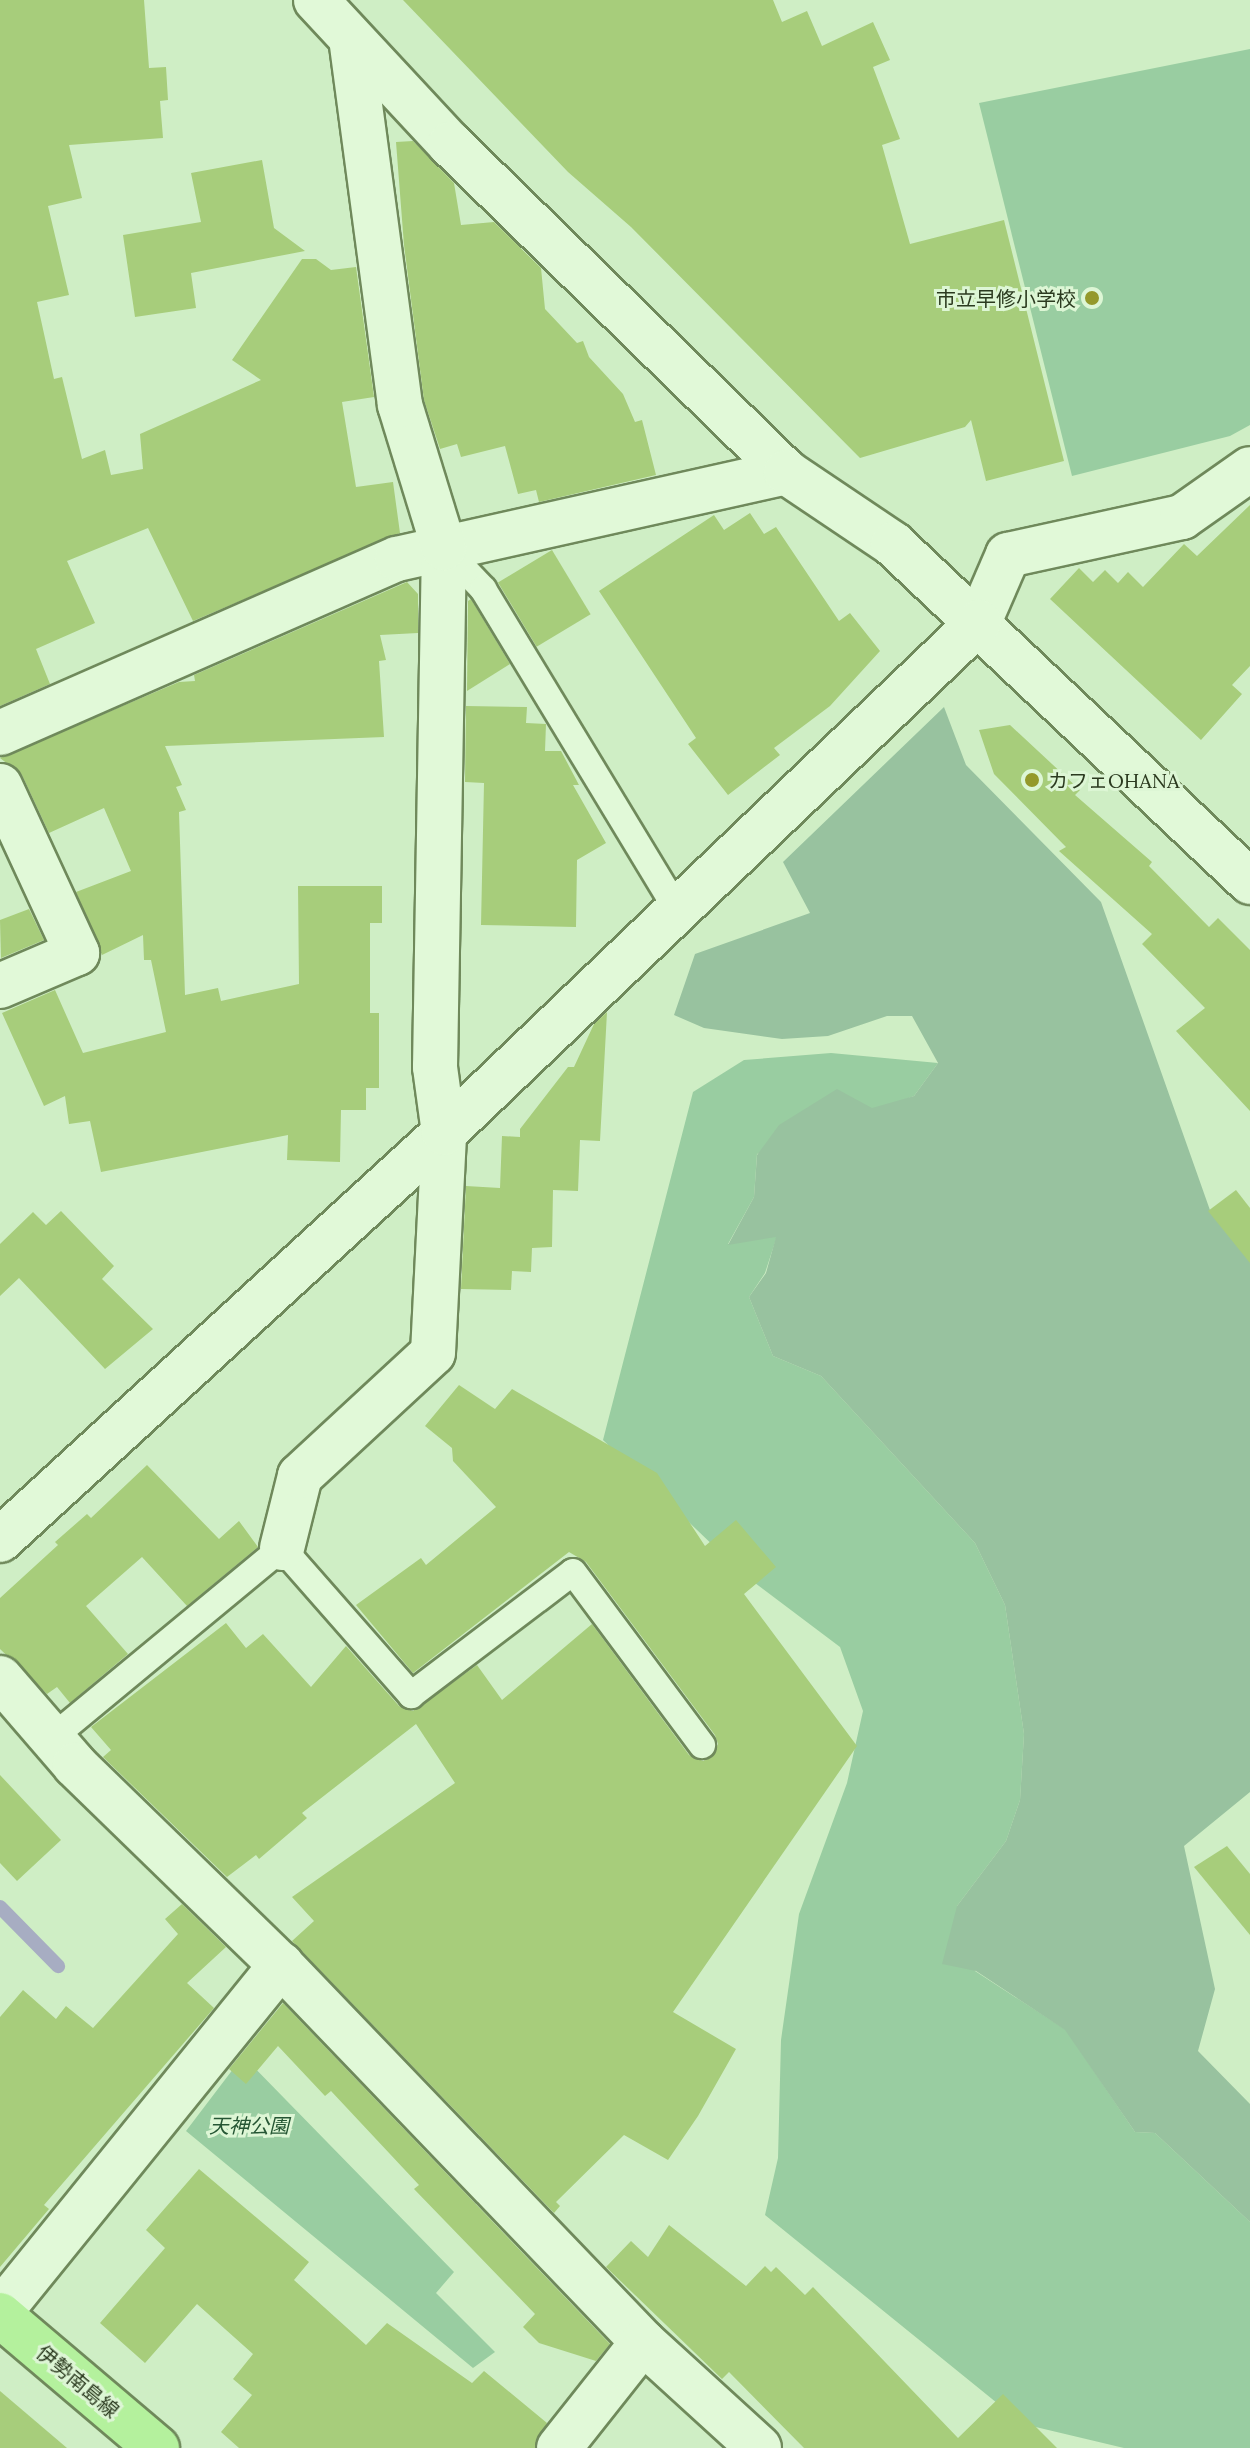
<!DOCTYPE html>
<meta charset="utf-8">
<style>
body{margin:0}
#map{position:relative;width:1250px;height:2448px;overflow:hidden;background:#cfeec5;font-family:Lora,"Noto Sans JP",serif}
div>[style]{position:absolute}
.green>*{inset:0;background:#99cda1}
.cemetery>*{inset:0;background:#98c29f}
.stream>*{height:14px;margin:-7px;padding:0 7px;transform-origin:7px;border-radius:7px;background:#a7adc2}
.building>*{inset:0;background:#a7cd7b;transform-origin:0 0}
.roads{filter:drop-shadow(2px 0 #6f895b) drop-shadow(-2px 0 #6f895b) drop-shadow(0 2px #6f895b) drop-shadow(0 -2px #6f895b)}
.lane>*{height:26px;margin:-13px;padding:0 13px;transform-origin:13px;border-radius:13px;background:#e1f9d8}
.street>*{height:44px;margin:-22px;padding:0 22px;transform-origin:22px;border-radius:22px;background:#e1f9d8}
.secondary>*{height:44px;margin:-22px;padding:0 22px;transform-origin:22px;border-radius:22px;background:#e1f9d8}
.primary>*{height:44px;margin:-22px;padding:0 22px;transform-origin:22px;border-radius:22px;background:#b4f19d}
.dots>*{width:22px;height:22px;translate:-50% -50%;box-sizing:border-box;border:4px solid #ddf6d5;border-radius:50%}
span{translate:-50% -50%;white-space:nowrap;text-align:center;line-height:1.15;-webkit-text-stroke:6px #ddf6d5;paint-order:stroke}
.poi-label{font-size:20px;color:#2b3a1f}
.right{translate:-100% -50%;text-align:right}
.left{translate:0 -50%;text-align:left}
.park-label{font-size:20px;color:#255634;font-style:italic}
.street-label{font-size:20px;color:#2b3a1f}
</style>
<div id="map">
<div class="green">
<div style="clip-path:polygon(1250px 49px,1250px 425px,1230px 436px,1072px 476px,979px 103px)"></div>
<div style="clip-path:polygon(831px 1053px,938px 1063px,914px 1096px,757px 1154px,754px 1197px,728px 1244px,777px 1236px,765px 1273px,749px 1297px,773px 1356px,821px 1376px,975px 1543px,1005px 1605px,1024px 1734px,1020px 1800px,1006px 1841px,957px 1906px,975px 1971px,1066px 2030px,1135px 2132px,1155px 2133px,1250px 2222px,1250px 2448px,1124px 2448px,1023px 2424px,765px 2215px,778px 2158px,781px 2040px,799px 1914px,847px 1783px,863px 1711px,840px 1647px,743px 1574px,603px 1440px,693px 1092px,744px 1060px)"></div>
<div style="clip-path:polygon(243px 2056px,454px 2272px,436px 2293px,495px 2352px,473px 2368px,186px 2131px)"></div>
</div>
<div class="cemetery">
<div style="clip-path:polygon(944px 707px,966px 765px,1101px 902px,1211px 1213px,1250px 1252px,1250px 1792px,1184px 1846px,1215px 1989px,1198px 2051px,1250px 2104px,1250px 2222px,1155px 2133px,1135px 2132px,1065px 2030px,976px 1971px,942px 1964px,957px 1906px,1006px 1841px,1020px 1800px,1024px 1734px,1005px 1605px,975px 1543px,821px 1376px,773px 1356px,749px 1297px,766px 1273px,776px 1237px,728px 1245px,754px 1197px,757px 1155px,779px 1125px,837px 1089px,872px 1108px,914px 1096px,938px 1063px,912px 1016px,887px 1016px,828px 1036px,782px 1039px,704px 1028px,674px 1015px,695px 954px,810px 913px,783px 862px)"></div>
</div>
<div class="stream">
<div style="left:0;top:1907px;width:83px;rotate:45.5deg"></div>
</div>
<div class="building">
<div style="clip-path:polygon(0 0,144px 0,149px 68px,166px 67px,168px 100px,160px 101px,163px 138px,69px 145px,82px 198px,48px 206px,69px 295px,37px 302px,54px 379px,62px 377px,82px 459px,105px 450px,111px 475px,143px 469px,140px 434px,261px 380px,232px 360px,302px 259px,316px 259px,331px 270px,356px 267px,374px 397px,342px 402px,356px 487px,393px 482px,400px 533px,193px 621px,148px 528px,67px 561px,95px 623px,36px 649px,50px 684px,0 706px)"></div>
<div style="clip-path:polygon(403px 0,773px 0,782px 22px,807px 11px,822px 46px,873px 22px,890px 60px,873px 67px,900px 139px,882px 145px,910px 244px,1004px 220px,1064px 461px,986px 481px,971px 420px,965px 427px,860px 458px,631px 227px,568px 172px)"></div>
<div style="clip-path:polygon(413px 141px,454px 183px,461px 225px,494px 222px,541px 268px,545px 309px,577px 343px,583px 341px,589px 357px,623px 394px,635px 422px,642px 420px,656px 475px,539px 502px,536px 490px,518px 494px,505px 446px,461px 457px,457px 444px,440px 449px,424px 400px,404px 245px,396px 142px)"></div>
<div style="clip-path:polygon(262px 160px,274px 228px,305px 251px,191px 273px,196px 308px,135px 317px,123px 235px,201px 222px,191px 173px)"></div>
<div style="clip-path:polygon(1250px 505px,1250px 666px,1232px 685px,1242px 694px,1201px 740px,1050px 599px,1079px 568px,1093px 582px,1105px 570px,1118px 583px,1128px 572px,1143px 587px,1184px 544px,1197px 556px)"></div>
<div style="clip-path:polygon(750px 513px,764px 534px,776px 527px,839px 621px,850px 613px,880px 651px,830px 706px,774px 748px,780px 755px,728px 795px,688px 744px,696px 738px,599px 591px,714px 515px,724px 530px)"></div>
<div style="left:552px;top:550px;width:75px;height:63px;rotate:59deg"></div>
<div style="clip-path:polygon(407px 582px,418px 594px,418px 633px,380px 635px,386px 660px,379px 661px,384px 737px,165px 746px,182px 785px,176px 787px,186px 810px,179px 812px,185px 995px,218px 988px,221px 1001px,299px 984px,298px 886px,382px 886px,382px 923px,370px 923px,370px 1013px,379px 1013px,379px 1088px,366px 1088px,366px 1110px,341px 1110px,340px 1162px,287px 1160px,288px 1135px,101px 1172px,90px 1121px,69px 1124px,65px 1096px,44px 1106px,2px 1013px,55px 990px,83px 1053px,166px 1032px,151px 960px,144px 960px,143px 935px,102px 955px,76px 892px,131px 871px,104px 808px,49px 833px,22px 775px,0 758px,179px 682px,195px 681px,194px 675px)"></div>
<div style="clip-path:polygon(471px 599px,510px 664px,467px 691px,468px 601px)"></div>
<div style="clip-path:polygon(466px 706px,527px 707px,526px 723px,546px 724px,545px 751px,561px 751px,579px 785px,573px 785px,606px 843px,577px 860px,576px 927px,481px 925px,484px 783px,465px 782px)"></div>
<div style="clip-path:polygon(1010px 725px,1080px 790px,1075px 795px,1152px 862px,1149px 866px,1209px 927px,1218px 918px,1250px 950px,1250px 1111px,1176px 1031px,1205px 1008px,1142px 944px,1152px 934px,1059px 851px,1066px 847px,994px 774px,979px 730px)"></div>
<div style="clip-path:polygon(29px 909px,44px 940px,1px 958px,0 920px)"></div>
<div style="clip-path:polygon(607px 1012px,600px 1141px,580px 1140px,578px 1191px,553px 1190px,552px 1247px,532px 1248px,531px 1272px,512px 1271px,511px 1290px,461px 1289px,466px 1186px,500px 1188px,502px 1136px,520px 1137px,520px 1129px,568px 1067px,574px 1067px,594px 1024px)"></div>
<div style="clip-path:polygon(1236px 1190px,1250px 1208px,1250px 1263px,1208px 1211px)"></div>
<div style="clip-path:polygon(61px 1211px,114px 1266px,102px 1279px,153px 1329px,105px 1369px,19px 1278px,0 1296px,0 1244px,33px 1212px,46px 1225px)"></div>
<div style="clip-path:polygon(459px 1385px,495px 1409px,512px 1389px,657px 1473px,705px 1546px,736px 1520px,776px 1567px,744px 1594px,857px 1746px,673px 2012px,736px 2049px,698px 2116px,668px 2160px,624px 2135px,556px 2202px,560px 2206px,554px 2213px,292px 1941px,314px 1921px,292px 1897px,455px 1783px,416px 1724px,302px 1813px,307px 1818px,259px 1859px,256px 1855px,227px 1877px,103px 1757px,111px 1750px,91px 1727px,226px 1623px,246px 1648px,263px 1634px,311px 1687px,346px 1646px,399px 1706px,413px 1711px,477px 1665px,502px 1700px,592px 1624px,689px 1755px,703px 1761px,712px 1757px,718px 1744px,715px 1735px,586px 1562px,569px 1552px,413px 1673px,356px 1605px,421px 1558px,426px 1565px,496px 1507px,453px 1461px,452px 1448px,425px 1426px)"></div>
<div style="clip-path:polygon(147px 1465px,219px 1539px,239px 1521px,258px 1547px,187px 1606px,142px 1557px,86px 1606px,128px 1654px,70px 1703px,57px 1687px,47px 1694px,0 1649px,0 1598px,58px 1545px,55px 1542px,87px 1514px,91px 1518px)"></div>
<div style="clip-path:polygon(0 1775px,61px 1840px,17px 1881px,0 1863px)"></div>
<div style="clip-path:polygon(1227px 1846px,1250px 1874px,1250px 1935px,1194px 1867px)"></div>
<div style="clip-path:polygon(182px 1904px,226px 1947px,187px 1983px,214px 2008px,44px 2205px,49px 2209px,0 2267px,0 2017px,23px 1990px,56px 2019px,66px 2006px,93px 2028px,178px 1934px,165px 1919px)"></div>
<div style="clip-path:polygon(283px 2003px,610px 2344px,596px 2361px,539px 2343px,523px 2327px,535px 2314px,414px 2189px,419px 2185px,331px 2091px,325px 2096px,278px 2046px,246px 2084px,229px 2069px)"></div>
<div style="clip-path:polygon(199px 2169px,309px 2262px,294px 2280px,366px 2345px,387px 2323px,472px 2383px,484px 2371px,547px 2423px,535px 2448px,239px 2448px,221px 2432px,252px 2395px,233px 2379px,253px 2354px,197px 2304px,145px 2363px,100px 2323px,165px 2248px,146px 2230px)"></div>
<div style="clip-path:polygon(669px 2225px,746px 2286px,765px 2266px,771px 2272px,776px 2267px,805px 2295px,813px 2287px,958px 2438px,1003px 2394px,1057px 2448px,804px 2448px,729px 2372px,722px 2379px,606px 2267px,631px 2241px,648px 2257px)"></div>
<div style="clip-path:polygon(0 2391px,67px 2448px,0 2448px)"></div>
</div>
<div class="roads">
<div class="lane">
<div style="left:444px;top:548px;width:57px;rotate:46.4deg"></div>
<div style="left:483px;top:589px;width:376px;rotate:58.8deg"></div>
<div style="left:52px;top:1738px;width:298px;rotate:-39.6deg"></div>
<div style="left:282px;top:1548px;width:196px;rotate:48.7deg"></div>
<div style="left:411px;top:1695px;width:203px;rotate:-37.2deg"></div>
<div style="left:573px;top:1572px;width:216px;rotate:53.3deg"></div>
</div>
<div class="street">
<div style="left:979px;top:622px;width:73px;rotate:-66.6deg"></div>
<div style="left:1008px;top:555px;width:178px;rotate:-12.3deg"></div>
<div style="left:1182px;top:517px;width:83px;rotate:-35.2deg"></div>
<div style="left:0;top:733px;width:433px;rotate:-23.7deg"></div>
<div style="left:397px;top:559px;width:399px;rotate:-12.6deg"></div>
<div style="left:0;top:786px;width:184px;rotate:65.2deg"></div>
<div style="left:77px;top:953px;width:84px;rotate:156.8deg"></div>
<div style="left:282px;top:1548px;width:74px;rotate:-76deg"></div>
<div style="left:300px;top:1476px;width:181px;rotate:-42.8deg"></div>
<div style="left:433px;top:1353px;width:220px;rotate:-87.1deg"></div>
<div style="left:444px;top:1133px;width:67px;rotate:-97.8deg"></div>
<div style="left:435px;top:1067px;width:519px;rotate:-89.01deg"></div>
<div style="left:444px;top:548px;width:150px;rotate:-107.1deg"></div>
<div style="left:400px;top:405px;width:369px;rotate:-97.6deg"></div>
<div style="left:0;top:1678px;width:115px;rotate:49.2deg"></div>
<div style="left:75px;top:1765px;width:287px;rotate:44.2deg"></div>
<div style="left:281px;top:1965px;width:523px;rotate:46.16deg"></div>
<div style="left:643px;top:2342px;width:157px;rotate:42.4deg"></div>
<div style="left:0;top:2312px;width:447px;rotate:-51deg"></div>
<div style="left:559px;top:2448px;width:135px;rotate:-51.6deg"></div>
</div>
<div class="secondary">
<div style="left:316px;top:0;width:197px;rotate:47.1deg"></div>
<div style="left:450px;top:144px;width:470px;rotate:44.3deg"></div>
<div style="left:786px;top:472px;width:129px;rotate:33.9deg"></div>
<div style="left:893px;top:544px;width:492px;rotate:43.4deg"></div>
<div style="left:0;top:1540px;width:602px;rotate:-42.51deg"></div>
<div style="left:444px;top:1133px;width:740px;rotate:-43.69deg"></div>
</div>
<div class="primary">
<div style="left:0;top:2315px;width:206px;rotate:40.3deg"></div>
</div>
</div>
<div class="dots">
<div style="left:1092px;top:298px;background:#94992b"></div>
<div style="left:1032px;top:780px;background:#94992b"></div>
</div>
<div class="poi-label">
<span class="right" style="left:1076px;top:298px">市立早修小学校</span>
<span class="left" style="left:1048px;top:780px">カフェOHANA</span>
</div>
<div class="park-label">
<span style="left:249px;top:2125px">天神公園</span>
</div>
<div class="street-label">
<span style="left:78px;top:2381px;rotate:40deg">伊勢南島線</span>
</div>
</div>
